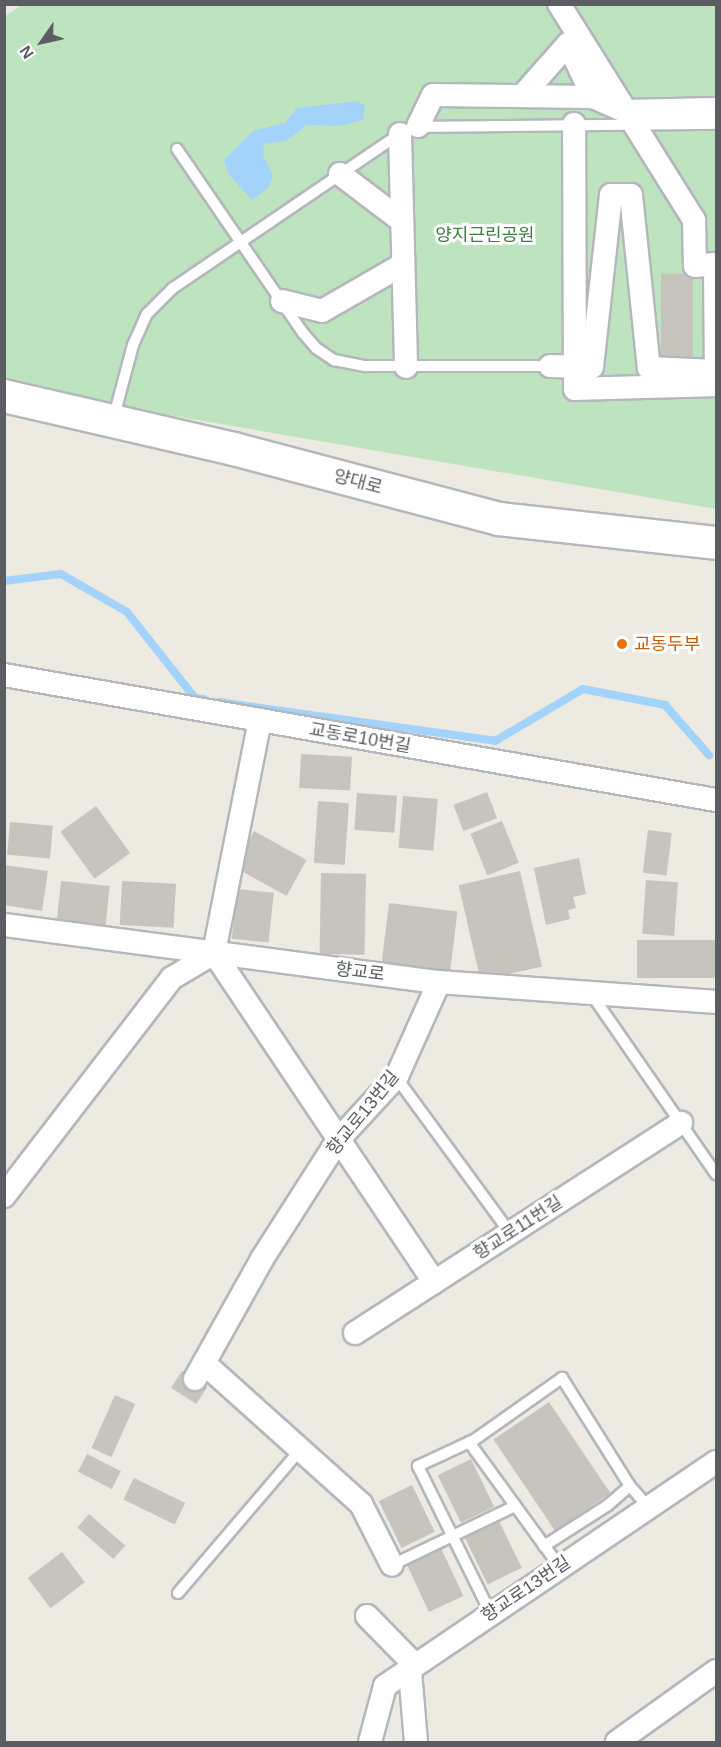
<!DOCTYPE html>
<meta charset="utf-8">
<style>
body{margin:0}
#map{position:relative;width:721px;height:1747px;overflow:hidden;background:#eceae1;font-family:Helvetica,"Noto Sans KR",sans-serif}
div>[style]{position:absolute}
.green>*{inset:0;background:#bee3bf}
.water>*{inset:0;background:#a3d2fa}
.stream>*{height:8px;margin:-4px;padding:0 4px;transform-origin:4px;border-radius:4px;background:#a3d2fa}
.building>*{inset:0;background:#c7c4be;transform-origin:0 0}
.roads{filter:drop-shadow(2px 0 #b4b7bb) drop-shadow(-2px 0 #b4b7bb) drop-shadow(0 2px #b4b7bb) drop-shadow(0 -2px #b4b7bb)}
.lane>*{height:10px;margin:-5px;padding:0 5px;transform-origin:5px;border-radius:5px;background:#fff}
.street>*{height:22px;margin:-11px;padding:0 11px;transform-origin:11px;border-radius:11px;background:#fff}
.secondary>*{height:32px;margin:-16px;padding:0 16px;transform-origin:16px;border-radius:16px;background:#fff}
.dots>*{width:16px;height:16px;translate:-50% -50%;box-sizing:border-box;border:3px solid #fff;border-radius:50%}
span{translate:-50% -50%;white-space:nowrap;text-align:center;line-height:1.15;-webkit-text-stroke:6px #fff;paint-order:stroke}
.park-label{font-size:18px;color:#38823e}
.street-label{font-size:18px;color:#5a5d61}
.food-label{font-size:18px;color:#c56008}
.left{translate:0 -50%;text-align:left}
.frame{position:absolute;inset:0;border:6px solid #5a5d61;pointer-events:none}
.north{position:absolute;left:12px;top:12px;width:60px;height:60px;-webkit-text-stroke:4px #fff;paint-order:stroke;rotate:236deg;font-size:16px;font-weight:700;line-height:24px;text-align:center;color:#5a5d61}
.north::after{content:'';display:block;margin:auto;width:21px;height:27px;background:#5a5d61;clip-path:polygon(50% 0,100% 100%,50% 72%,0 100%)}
</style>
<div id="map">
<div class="green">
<div style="clip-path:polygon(23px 4px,716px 5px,716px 509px,5px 387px,4px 17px)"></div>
</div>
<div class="water">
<div style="clip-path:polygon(356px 101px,365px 105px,363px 120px,339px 126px,307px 125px,286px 141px,264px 144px,263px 155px,273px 176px,268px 188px,252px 200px,229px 175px,224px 160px,253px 131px,285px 123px,297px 108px)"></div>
</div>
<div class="stream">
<div style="left:4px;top:581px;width:57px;rotate:-7deg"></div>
<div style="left:61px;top:574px;width:76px;rotate:29.9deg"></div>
<div style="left:127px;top:612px;width:110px;rotate:51.7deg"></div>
<div style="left:195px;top:698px;width:9px;rotate:6deg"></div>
<div style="left:219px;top:702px;width:279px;rotate:8deg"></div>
<div style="left:495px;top:741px;width:102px;rotate:-30.6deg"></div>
<div style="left:583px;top:689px;width:84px;rotate:11deg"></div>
<div style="left:665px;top:705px;width:67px;rotate:48.7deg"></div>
</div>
<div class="building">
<div style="left:661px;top:274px;width:32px;height:87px"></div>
<div style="left:301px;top:754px;width:51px;height:34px;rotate:3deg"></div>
<div style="left:487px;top:792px;width:28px;height:36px;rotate:69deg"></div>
<div style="left:357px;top:793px;width:40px;height:37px;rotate:4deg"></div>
<div style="left:403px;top:796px;width:35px;height:52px;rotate:5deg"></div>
<div style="left:318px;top:801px;width:31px;height:62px;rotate:4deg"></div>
<div style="left:96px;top:806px;width:58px;height:44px;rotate:54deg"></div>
<div style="left:502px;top:821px;width:45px;height:34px;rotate:68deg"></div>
<div style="left:10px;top:822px;width:43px;height:33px;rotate:5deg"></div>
<div style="left:648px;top:830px;width:24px;height:43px;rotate:7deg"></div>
<div style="left:254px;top:831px;width:60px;height:41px;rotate:29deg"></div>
<div style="clip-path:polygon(579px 858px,586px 894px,573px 897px,576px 908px,568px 910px,570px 919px,546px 925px,534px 868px)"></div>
<div style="clip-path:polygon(4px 865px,48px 871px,42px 911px,4px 905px)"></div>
<div style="left:520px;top:871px;width:98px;height:63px;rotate:77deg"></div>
<div style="left:321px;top:873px;width:45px;height:81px;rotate:1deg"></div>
<div style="left:646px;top:880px;width:32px;height:54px;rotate:4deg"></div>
<div style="left:61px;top:881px;width:49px;height:40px;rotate:6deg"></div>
<div style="left:122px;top:881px;width:54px;height:44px;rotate:3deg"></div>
<div style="left:237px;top:889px;width:37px;height:50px;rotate:6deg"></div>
<div style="left:389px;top:903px;width:69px;height:60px;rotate:7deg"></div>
<div style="left:716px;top:940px;width:38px;height:79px;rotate:90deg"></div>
<div style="left:182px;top:1371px;width:30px;height:20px;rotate:33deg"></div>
<div style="left:115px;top:1395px;width:22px;height:58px;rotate:24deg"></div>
<div style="left:549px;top:1402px;width:110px;height:67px;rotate:56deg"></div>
<div style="left:87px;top:1454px;width:38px;height:20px;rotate:27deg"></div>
<div style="left:471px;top:1459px;width:53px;height:37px;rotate:64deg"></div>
<div style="left:134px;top:1478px;width:57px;height:24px;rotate:26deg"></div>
<div style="left:412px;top:1485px;width:52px;height:37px;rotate:64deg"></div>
<div style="left:89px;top:1514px;width:48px;height:18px;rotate:41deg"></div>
<div style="left:499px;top:1521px;width:52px;height:38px;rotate:64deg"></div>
<div style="left:441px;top:1548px;width:53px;height:38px;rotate:65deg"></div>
<div style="left:62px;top:1552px;width:38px;height:43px;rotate:53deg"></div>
</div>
<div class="roads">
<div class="lane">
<div style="left:417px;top:127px;width:299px;rotate:-0.6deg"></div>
<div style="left:177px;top:149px;width:223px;rotate:55.6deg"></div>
<div style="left:303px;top:333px;width:20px;rotate:49deg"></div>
<div style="left:316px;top:348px;width:22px;rotate:34deg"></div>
<div style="left:334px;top:360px;width:33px;rotate:11deg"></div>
<div style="left:366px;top:366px;width:184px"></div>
<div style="left:113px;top:420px;width:78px;rotate:-75.1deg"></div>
<div style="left:133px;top:345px;width:34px;rotate:-66deg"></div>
<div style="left:147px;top:314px;width:37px;rotate:-45deg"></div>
<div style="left:173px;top:288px;width:274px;rotate:-34.2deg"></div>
<div style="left:592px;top:995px;width:218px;rotate:55.3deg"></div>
<div style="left:396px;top:1077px;width:193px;rotate:53.8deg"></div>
<div style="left:469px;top:1442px;width:153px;rotate:54deg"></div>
<div style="left:544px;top:1546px;width:76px;rotate:-32.6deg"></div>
<div style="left:608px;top:1505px;width:29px;rotate:-41deg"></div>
<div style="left:392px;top:1565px;width:136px;rotate:-25.6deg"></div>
<div style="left:178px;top:1593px;width:188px;rotate:-49.5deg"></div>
<div style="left:490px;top:1612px;width:163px;rotate:-116.3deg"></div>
<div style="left:418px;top:1466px;width:62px;rotate:-24.9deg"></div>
<div style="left:474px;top:1440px;width:108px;rotate:-35.2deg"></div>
<div style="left:562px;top:1378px;width:128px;rotate:57.8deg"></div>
<div style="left:630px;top:1486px;width:28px;rotate:49deg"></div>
</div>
<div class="street">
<div style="left:559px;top:4px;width:255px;rotate:58deg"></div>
<div style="left:694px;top:220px;width:46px;rotate:88.8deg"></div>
<div style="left:695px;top:266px;width:20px;rotate:-6deg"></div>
<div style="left:715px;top:264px;width:121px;rotate:89.5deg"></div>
<div style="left:716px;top:385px;width:141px;rotate:178.4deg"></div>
<div style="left:575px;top:389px;width:265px;rotate:-90.2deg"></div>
<div style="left:522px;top:96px;width:69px;rotate:-48.5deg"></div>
<div style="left:568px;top:44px;width:59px;rotate:64.7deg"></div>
<div style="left:418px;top:126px;width:34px;rotate:-64deg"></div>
<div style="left:433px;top:95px;width:160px;rotate:0.7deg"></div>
<div style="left:593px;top:97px;width:35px;rotate:24deg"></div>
<div style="left:625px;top:111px;width:91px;rotate:-1.3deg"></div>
<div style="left:400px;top:134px;width:233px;rotate:88.5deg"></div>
<div style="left:340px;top:174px;width:78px;rotate:37.2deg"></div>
<div style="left:282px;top:301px;width:41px;rotate:14deg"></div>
<div style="left:322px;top:311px;width:92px;rotate:-29.9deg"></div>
<div style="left:550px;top:366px;width:42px;rotate:1.4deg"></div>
<div style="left:592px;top:367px;width:173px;rotate:-83.7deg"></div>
<div style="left:611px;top:195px;width:20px"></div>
<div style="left:631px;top:195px;width:174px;rotate:84.1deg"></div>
<div style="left:649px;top:368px;width:66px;rotate:2.6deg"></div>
<div style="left:4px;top:675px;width:723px;rotate:9.96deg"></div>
<div style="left:260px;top:720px;width:237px;rotate:101.2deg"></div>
<div style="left:214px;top:953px;width:396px;rotate:56.2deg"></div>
<div style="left:4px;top:925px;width:439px;rotate:7.5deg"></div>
<div style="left:439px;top:982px;width:278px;rotate:4.1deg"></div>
<div style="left:4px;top:1196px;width:275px;rotate:-52.4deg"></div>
<div style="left:172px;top:978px;width:49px;rotate:-30.8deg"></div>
<div style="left:355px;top:1333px;width:388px;rotate:-32.8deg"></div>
<div style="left:205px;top:1364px;width:210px;rotate:41.9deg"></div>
<div style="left:361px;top:1504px;width:68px;rotate:63.1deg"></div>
<div style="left:195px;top:1379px;width:137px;rotate:-60.8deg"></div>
<div style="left:262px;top:1259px;width:141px;rotate:-57.4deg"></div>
<div style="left:338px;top:1140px;width:87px;rotate:-47.3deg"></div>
<div style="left:397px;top:1076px;width:103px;rotate:-65.9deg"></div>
<div style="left:367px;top:1616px;width:60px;rotate:45.7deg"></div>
<div style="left:409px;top:1659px;width:83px;rotate:85.2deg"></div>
<div style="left:370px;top:1742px;width:58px;rotate:-75deg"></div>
<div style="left:385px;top:1686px;width:400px;rotate:-34.1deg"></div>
<div style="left:617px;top:1742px;width:122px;rotate:-35.6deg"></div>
</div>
<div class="secondary">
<div style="left:4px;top:396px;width:236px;rotate:13deg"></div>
<div style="left:234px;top:449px;width:274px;rotate:14.8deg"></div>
<div style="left:499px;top:519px;width:218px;rotate:6.3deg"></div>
</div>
</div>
<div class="dots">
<div style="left:622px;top:644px;background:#e8710a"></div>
</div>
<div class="park-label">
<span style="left:485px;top:235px">양지근린공원</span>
</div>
<div class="street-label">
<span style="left:358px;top:482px;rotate:15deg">양대로</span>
<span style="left:360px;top:738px;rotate:10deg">교동로10번길</span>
<span style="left:360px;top:972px;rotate:7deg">향교로</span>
<span style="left:363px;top:1113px;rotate:-51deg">향교로13번길</span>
<span style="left:518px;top:1228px;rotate:-33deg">향교로11번길</span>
<span style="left:526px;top:1589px;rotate:-34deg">향교로13번길</span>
</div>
<div class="food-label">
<span class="left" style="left:634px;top:644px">교동두부</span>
</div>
<div class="frame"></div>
<div class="north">N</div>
</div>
